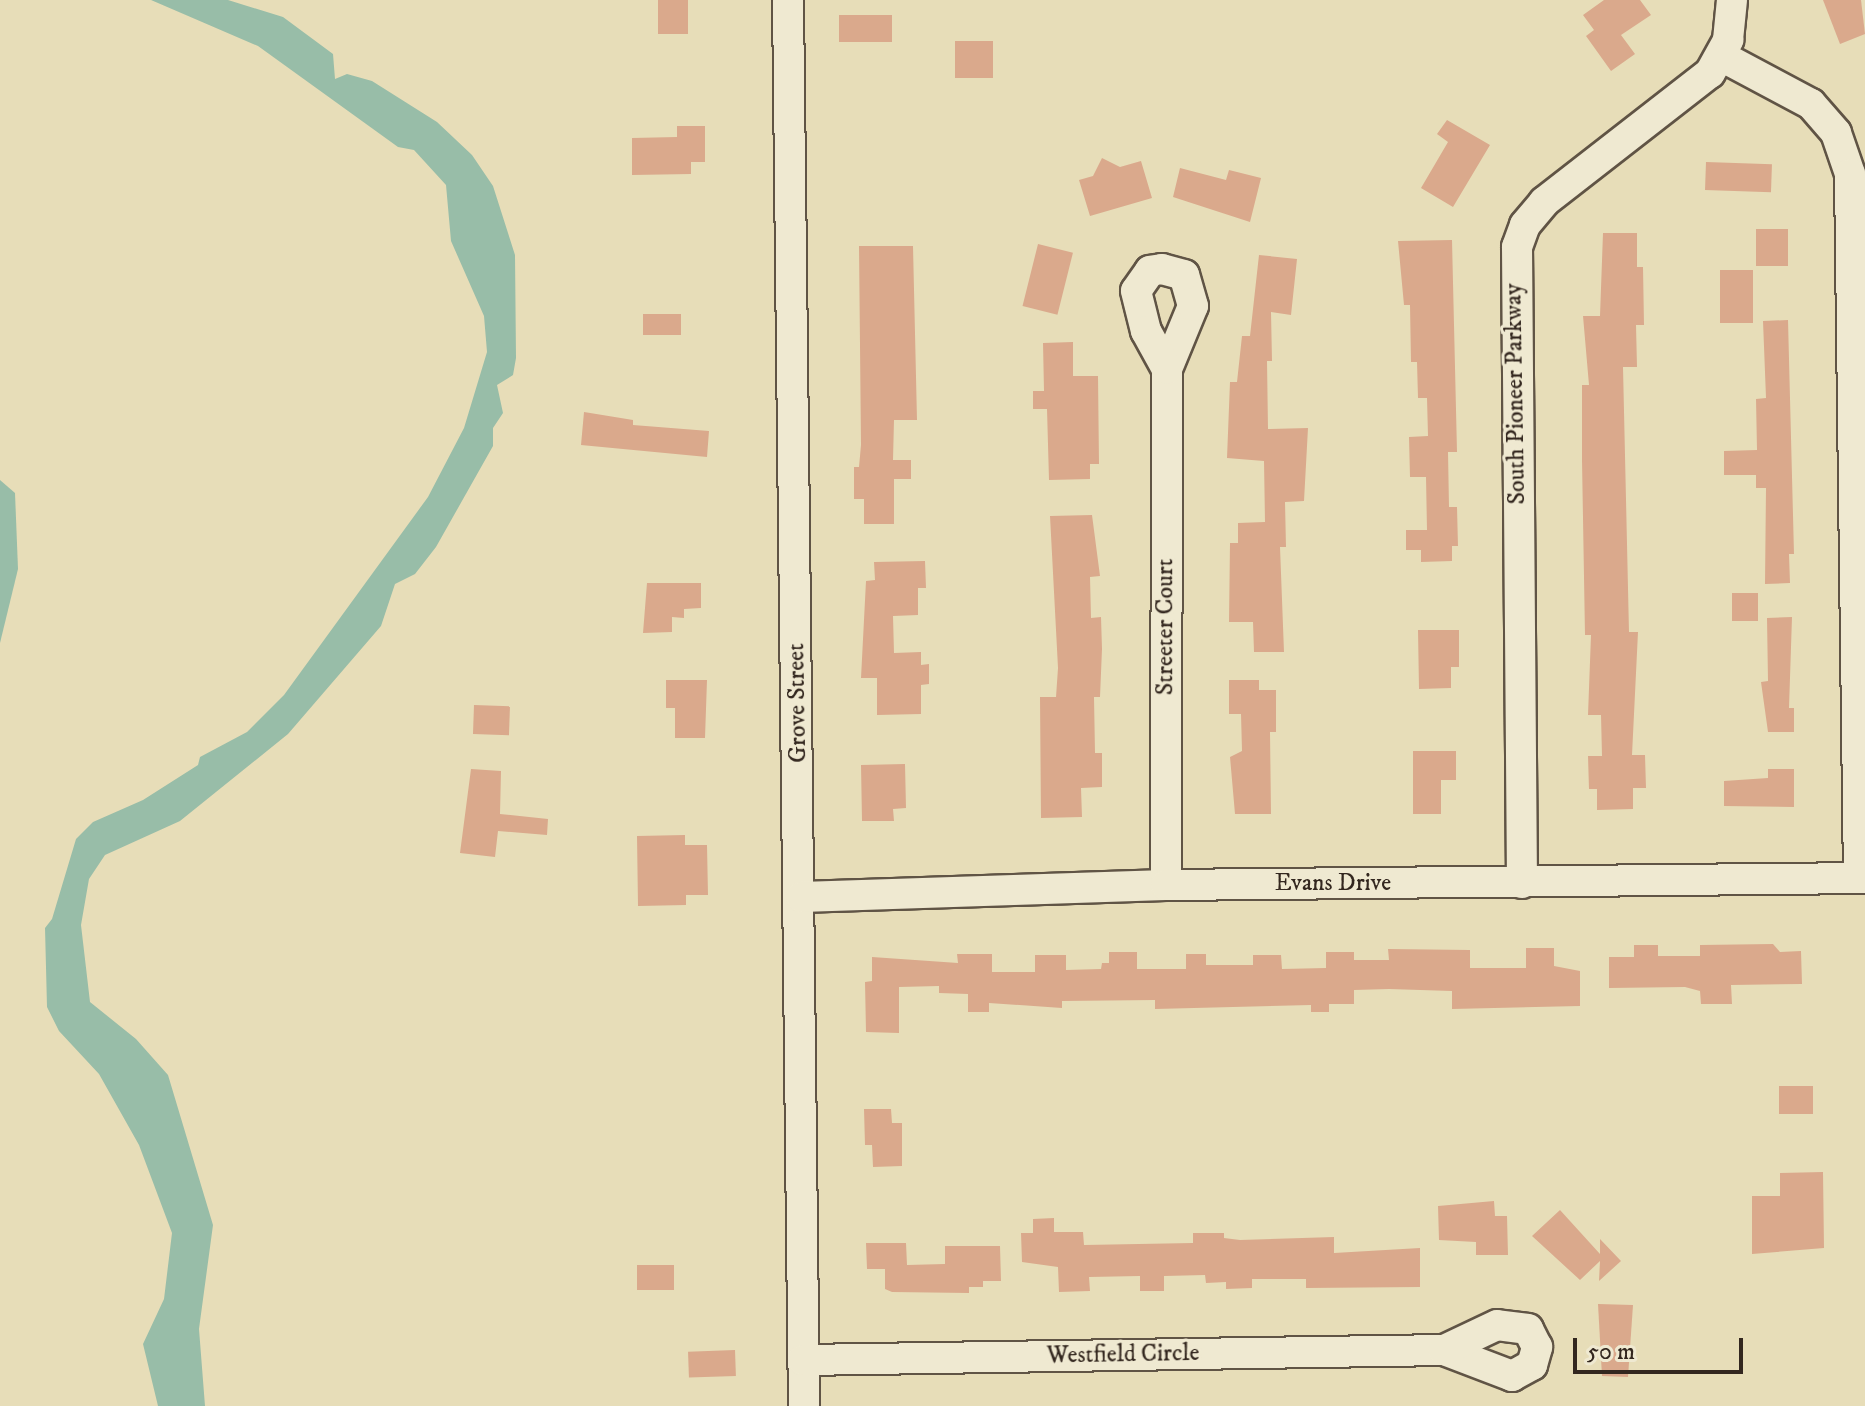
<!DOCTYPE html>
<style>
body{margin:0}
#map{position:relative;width:1865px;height:1406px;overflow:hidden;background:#e7ddb8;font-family:"IM FELL DW Pica",serif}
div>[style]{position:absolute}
.water>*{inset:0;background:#98bda8}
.building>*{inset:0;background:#daa98c;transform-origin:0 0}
.roads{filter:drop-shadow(2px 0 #605445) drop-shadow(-2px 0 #605445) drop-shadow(0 2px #605445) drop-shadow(0 -2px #605445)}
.minor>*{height:30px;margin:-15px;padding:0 15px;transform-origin:15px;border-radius:15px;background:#efe9d1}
span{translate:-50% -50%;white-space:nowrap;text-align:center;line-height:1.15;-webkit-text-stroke:6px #efe9d1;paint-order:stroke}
.street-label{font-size:24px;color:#33271f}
.scale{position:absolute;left:1573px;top:1338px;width:170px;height:36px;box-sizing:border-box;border:4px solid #33271f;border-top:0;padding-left:10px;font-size:24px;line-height:28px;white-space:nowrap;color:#33271f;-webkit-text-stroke:6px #efe9d1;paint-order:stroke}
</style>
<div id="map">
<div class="water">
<div style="clip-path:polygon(151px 0,228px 0,283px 17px,333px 54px,335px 79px,347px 74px,372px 81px,437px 122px,472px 155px,493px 186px,515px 255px,516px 358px,513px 375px,497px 385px,503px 413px,493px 428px,493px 446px,436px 547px,415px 574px,395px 584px,381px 626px,288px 734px,180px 821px,105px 855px,89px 879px,81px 925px,90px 1002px,136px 1039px,168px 1075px,213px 1225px,199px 1329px,205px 1406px,158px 1406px,143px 1344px,164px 1299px,172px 1233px,139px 1145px,99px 1074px,59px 1031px,47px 1007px,45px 928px,52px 919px,76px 839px,93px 822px,143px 800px,198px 765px,200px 757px,247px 732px,284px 695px,428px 497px,464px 428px,487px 352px,484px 316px,451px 241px,446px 185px,414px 150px,398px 147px,258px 46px)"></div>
<div style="clip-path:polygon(0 480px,15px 493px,18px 569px,0 643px)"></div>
</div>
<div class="building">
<div style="left:658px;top:0;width:30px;height:34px"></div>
<div style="clip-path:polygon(1604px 0,1640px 0,1651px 15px,1621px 35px,1635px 54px,1611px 71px,1586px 36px,1594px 30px,1583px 15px)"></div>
<div style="clip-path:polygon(1823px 0,1861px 0,1865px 34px,1840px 44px)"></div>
<div style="left:839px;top:15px;width:53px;height:27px"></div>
<div style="left:955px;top:41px;width:38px;height:37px"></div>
<div style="clip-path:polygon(1447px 120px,1490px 145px,1453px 207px,1421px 188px,1448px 142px,1437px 134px)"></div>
<div style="clip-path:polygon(677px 126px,705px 126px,705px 162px,691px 162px,691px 174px,632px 175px,632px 138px,677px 137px)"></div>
<div style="clip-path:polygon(1102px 158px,1120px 167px,1141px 161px,1152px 198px,1090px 216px,1079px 180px,1093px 176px)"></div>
<div style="left:1706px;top:162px;width:66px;height:28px;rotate:2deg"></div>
<div style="clip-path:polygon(1180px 168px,1226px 180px,1229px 170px,1261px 178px,1250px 222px,1173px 197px)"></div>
<div style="left:1756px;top:229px;width:32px;height:37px"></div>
<div style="clip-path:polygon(1603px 233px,1637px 233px,1637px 267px,1643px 267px,1644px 325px,1636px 325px,1637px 367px,1623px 367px,1629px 632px,1638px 632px,1632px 755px,1645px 755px,1646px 788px,1633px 788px,1633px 809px,1597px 810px,1597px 789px,1589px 789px,1588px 756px,1602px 756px,1601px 715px,1588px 715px,1591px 635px,1585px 635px,1582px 460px,1582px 385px,1589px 385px,1583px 316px,1600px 316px)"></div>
<div style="clip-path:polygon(1452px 240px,1457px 452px,1448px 452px,1449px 507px,1457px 507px,1458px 546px,1452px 546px,1452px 561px,1421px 562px,1421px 550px,1406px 550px,1406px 530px,1427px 530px,1426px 477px,1410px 477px,1409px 437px,1428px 436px,1427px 398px,1418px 398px,1417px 362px,1411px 362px,1410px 305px,1404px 305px,1398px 241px)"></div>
<div style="left:1038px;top:244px;width:36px;height:64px;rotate:14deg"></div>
<div style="clip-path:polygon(859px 246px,913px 246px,917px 420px,894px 420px,893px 460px,911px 460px,911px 479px,894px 479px,894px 524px,864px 524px,864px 499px,854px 499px,854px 467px,859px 467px,861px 445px)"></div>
<div style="clip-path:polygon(1259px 255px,1297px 259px,1291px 315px,1271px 312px,1272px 361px,1267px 361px,1268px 429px,1308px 428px,1304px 501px,1285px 502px,1286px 547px,1280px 547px,1284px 652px,1254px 652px,1253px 622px,1229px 622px,1230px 543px,1238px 543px,1238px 523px,1265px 522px,1264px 461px,1227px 458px,1230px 382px,1237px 382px,1242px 336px,1250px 336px)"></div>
<div style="left:1720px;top:270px;width:33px;height:53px"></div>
<div style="left:681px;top:314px;width:21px;height:38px;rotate:90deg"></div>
<div style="clip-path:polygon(1788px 320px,1794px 554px,1789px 554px,1790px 583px,1765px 584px,1766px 488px,1756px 488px,1756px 475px,1724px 475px,1724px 451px,1757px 450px,1756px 399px,1766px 398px,1763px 321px)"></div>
<div style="clip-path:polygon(1073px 342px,1073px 376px,1098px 376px,1099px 464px,1090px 464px,1090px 479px,1049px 480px,1047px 409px,1033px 409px,1033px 391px,1044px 391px,1043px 343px)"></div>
<div style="clip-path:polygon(584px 412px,633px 420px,633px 425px,709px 431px,707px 457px,581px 445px)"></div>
<div style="clip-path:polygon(1092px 515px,1100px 576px,1090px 577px,1091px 618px,1101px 617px,1102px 649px,1100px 697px,1094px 697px,1095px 753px,1102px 753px,1102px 787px,1081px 788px,1082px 817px,1041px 818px,1040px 697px,1056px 697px,1058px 668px,1050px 516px)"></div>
<div style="clip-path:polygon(925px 561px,926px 588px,918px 588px,918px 615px,893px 616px,894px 653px,921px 652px,921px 665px,929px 664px,929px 684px,921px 685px,921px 714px,877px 715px,877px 678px,861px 678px,866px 581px,875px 580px,874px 562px)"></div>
<div style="clip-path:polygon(647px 583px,701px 583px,701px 608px,684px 609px,684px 618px,672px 617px,672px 632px,643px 633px)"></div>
<div style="left:1732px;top:593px;width:26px;height:28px"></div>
<div style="clip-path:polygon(1792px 617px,1789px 708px,1794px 708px,1794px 732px,1768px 732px,1761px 682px,1768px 681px,1767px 618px)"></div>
<div style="clip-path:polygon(1418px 630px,1459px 630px,1459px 667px,1451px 667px,1451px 688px,1419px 689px)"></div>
<div style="clip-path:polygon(666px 680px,707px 680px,705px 738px,675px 738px,675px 708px,666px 708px)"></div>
<div style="clip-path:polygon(1229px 680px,1259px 680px,1259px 690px,1276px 690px,1276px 732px,1270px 732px,1271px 814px,1235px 814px,1230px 757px,1242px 751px,1241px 714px,1229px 714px)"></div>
<div style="left:474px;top:705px;width:36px;height:29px;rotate:2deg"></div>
<div style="clip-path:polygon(1413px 751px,1456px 751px,1456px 780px,1441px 780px,1441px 814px,1413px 814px)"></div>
<div style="clip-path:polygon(905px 764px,906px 808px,893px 809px,894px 821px,862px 821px,861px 765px)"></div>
<div style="clip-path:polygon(471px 769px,501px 771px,500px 814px,548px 819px,547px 835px,498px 831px,495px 857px,460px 853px)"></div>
<div style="clip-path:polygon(1768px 769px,1794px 769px,1794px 807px,1724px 806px,1724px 781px,1768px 778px)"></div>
<div style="clip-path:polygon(685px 835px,685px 845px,707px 845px,708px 895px,686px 895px,686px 905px,638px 906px,637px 836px)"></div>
<div style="clip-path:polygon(1773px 944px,1780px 952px,1801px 951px,1802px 984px,1731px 985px,1732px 1004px,1701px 1004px,1700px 991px,1685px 987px,1609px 988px,1609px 957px,1634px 957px,1634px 945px,1658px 945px,1658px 956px,1700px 956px,1700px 945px)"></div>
<div style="clip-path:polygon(1526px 948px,1554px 948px,1554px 966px,1580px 971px,1580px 1006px,1452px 1009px,1452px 991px,1389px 989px,1354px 990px,1354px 1004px,1329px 1004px,1329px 1012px,1311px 1012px,1311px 1005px,1155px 1009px,1155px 1000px,1062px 1001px,1062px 1008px,989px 1003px,989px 1012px,968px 1012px,968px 994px,939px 993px,939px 986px,899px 987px,899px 1033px,866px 1032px,865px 982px,872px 981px,872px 957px,958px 963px,957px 954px,992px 954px,992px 972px,1035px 972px,1035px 955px,1066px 955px,1066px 970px,1101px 969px,1102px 963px,1109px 963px,1109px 952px,1137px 952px,1137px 969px,1186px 969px,1186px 954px,1206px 954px,1206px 965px,1253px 965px,1253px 955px,1281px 955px,1282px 969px,1326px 968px,1326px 952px,1354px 952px,1354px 960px,1389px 960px,1388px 949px,1470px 950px,1470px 968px,1526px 968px)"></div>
<div style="left:1779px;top:1086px;width:34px;height:28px"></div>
<div style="clip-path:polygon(864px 1109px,891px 1109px,892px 1123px,902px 1123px,902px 1166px,873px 1167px,872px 1145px,865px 1145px)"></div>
<div style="clip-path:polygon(1823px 1172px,1824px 1248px,1752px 1254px,1752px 1196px,1780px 1196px,1780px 1173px)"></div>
<div style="clip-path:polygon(1494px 1201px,1495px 1216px,1507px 1216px,1508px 1255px,1476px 1255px,1476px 1242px,1439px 1240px,1438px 1206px)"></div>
<div style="clip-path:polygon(1560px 1210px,1600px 1254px,1600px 1239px,1621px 1261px,1599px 1281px,1600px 1261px,1580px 1280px,1532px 1236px)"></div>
<div style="clip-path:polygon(1054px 1218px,1054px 1232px,1083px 1232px,1084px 1245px,1193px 1243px,1193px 1233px,1224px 1233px,1224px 1238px,1240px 1240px,1334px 1237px,1334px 1253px,1420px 1248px,1420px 1287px,1306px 1288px,1306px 1279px,1252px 1279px,1252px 1288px,1226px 1289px,1226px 1282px,1206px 1283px,1205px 1275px,1164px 1276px,1164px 1291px,1140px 1291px,1140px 1276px,1089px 1277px,1090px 1291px,1059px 1292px,1058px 1267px,1022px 1262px,1021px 1233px,1033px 1233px,1033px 1219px)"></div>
<div style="clip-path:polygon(866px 1243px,906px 1243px,907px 1265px,945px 1264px,945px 1246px,1000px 1246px,1001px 1281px,983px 1281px,983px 1287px,969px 1287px,969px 1293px,892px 1292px,885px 1289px,885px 1269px,867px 1269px)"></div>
<div style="left:674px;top:1265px;width:25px;height:37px;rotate:90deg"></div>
<div style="clip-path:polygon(1598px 1304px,1633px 1305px,1628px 1377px,1602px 1376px)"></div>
<div style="left:735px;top:1350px;width:26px;height:47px;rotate:88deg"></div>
</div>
<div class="roads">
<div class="minor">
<div style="left:788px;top:0;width:1406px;rotate:89.35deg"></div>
<div style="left:1721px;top:56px;width:102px;rotate:28.1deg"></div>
<div style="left:1811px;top:104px;width:38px;rotate:49deg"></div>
<div style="left:1836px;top:133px;width:43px;rotate:71.1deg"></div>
<div style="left:1850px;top:174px;width:704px;rotate:89.27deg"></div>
<div style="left:1522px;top:883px;width:636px;rotate:-90.45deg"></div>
<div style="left:1517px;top:247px;width:23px;rotate:-70deg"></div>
<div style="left:1525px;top:225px;width:30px;rotate:-50deg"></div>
<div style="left:1544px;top:202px;width:210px;rotate:-37.9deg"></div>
<div style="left:1710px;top:73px;width:38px;rotate:-61deg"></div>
<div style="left:1728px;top:40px;width:40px;rotate:-84.3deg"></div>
<div style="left:1166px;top:885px;width:516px;rotate:-89.89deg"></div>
<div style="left:1167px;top:369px;width:68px;rotate:-67.6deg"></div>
<div style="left:1193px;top:306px;width:32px;rotate:-106deg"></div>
<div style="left:1184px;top:275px;width:23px;rotate:-165deg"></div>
<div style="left:1162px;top:269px;width:12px;rotate:171deg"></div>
<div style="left:1150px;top:271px;width:24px;rotate:125deg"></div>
<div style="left:1136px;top:291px;width:41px;rotate:76deg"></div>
<div style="left:1146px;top:331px;width:43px;rotate:61.1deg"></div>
<div style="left:801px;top:897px;width:365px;rotate:-1.9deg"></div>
<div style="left:1166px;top:885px;width:699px;rotate:-0.57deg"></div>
<div style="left:803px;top:1360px;width:641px;rotate:-0.89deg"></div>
<div style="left:1444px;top:1350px;width:73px;rotate:20.9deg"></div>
<div style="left:1512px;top:1376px;width:23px;rotate:-29deg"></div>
<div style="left:1532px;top:1365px;width:19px;rotate:-74deg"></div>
<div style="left:1537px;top:1347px;width:20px;rotate:-117deg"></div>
<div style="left:1528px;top:1329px;width:31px;rotate:-173deg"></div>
<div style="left:1497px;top:1325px;width:59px;rotate:154.7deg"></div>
</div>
</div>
<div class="street-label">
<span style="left:1516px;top:394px;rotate:-91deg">South Pioneer Parkway</span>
<span style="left:1166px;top:627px;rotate:-90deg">Streeter Court</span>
<span style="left:798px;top:703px;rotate:-91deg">Grove Street</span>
<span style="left:1333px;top:884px">Evans Drive</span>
<span style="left:1123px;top:1355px;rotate:-1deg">Westfield Circle</span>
</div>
<div class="scale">50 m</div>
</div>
